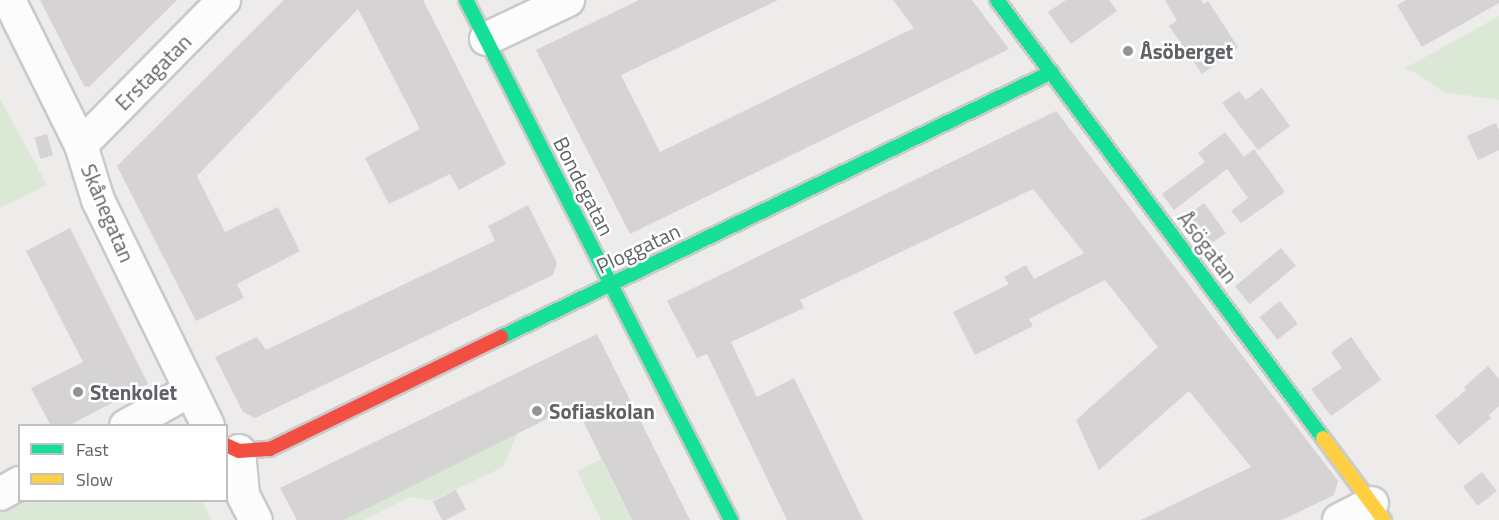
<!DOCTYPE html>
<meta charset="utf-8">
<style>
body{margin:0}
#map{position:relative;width:1499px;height:520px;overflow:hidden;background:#eeecea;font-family:"Titillium Web",sans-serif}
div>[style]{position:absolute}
.green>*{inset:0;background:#dbe8d6}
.building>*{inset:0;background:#d5d3d3;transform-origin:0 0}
.roads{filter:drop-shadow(2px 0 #cbcaca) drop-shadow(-2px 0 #cbcaca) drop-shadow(0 2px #cbcaca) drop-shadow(0 -2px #cbcaca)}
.street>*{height:32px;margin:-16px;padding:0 16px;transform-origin:16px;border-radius:16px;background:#fcfcfc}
.fast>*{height:14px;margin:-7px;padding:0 7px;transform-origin:7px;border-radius:7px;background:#16e098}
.slow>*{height:14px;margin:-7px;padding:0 7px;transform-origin:7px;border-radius:7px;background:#ffcf43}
.jam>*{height:14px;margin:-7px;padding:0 7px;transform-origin:7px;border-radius:7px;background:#f24e42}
.dots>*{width:16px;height:16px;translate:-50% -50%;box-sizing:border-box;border:3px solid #fff;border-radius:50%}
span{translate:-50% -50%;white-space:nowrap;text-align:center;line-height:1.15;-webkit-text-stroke:5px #fff;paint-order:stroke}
.poi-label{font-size:21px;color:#5f6367;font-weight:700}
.left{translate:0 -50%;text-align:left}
.street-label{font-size:21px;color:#5f6367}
.legend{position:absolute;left:18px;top:424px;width:210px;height:78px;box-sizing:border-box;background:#fff;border:2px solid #bfc1c2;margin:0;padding:8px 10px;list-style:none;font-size:18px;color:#5f6367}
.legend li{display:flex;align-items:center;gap:12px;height:30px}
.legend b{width:30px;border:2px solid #bfc1c2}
</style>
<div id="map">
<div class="green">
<div style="clip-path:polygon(1499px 16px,1499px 100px,1444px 92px,1415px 72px,1404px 69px)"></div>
<div style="clip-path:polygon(0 99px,47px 185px,0 208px)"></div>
<div style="clip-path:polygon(518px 432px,503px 467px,432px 501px,410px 497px,364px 520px,344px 520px)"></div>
<div style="clip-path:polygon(601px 459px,631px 519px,629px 520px,601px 520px,577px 471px)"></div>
<div style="clip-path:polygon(202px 500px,211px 520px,0 520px,0 511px,20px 501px)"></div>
</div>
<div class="building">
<div style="clip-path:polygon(40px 0,177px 0,89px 87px,84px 86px)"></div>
<div style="clip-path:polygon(284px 0,423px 0,506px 164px,459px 190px,450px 174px,389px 204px,365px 158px,420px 129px,358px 9px,197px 176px,225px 232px,278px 207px,300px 251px,237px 284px,244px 298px,196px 321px,117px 166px)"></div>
<div style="clip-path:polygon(639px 0,778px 0,621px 75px,660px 152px,914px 28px,893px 0,972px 0,1009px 49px,630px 234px,536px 50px)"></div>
<div style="clip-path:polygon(1066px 0,1109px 0,1117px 11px,1071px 44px,1048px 12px)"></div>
<div style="clip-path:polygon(1165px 0,1201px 0,1203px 4px,1208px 1px,1238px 47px,1202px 74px,1169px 26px,1177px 21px)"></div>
<div style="clip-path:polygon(1406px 0,1499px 0,1499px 3px,1422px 47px,1397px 5px)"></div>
<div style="clip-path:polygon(1262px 88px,1290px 126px,1258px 150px,1222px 103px,1239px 91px,1246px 100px)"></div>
<div style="clip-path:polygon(1056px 111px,1338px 481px,1334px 495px,1282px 520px,1141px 520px,1251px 467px,1189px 391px,1099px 470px,1076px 420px,1158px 347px,1105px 280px,1029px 319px,1033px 326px,975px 355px,953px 312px,1009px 284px,1004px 277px,1026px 265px,1034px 279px,1084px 253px,1033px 189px,800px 300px,804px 308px,731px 342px,757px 397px,794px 378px,863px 520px,787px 520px,707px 354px,697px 358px,667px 301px)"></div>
<div style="clip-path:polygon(1496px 123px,1499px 130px,1499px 150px,1478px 160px,1467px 136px)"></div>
<div style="clip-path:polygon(1225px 132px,1244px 157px,1254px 149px,1285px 192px,1241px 223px,1231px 211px,1248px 198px,1227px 169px,1174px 210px,1162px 194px,1205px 162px,1198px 153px)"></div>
<div style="left:47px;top:134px;width:22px;height:13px;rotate:74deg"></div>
<div style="left:1204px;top:203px;width:37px;height:27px;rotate:54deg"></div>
<div style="clip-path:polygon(528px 205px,557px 263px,553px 275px,255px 418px,243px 412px,215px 357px,257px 337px,266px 350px,495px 241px,488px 226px)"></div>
<div style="clip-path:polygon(70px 228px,148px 384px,68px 426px,51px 426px,31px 388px,83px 362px,26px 251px)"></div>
<div style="left:1281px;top:248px;width:23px;height:60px;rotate:50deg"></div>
<div style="left:1280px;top:301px;width:29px;height:26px;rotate:52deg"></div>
<div style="clip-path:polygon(597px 334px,690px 520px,632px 520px,575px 405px,344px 520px,297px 520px,280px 488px)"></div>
<div style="clip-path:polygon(1351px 337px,1381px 380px,1331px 416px,1311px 389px,1342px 368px,1331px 352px)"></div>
<div style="clip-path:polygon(1488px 366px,1499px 379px,1499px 406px,1489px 415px,1491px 418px,1459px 445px,1435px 416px,1466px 390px,1464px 387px)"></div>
<div style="left:1482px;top:472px;width:24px;height:24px;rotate:52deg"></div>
<div style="left:456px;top:490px;width:22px;height:26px;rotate:63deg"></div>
</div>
<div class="roads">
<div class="street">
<div style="left:9px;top:0;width:162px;rotate:63.6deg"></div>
<div style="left:81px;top:145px;width:58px;rotate:72.8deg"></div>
<div style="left:98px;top:200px;width:251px;rotate:64deg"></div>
<div style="left:486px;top:39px;width:91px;rotate:-25.4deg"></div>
<div style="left:81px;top:145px;width:204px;rotate:-45.4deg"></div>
<div style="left:126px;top:426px;width:74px;rotate:-29deg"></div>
<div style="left:239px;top:451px;width:44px;rotate:84.8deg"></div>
<div style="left:243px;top:495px;width:28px;rotate:63deg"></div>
<div style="left:0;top:494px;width:23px;rotate:-29deg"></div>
<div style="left:1339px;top:520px;width:37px;rotate:-27deg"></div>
</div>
<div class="fast">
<div style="left:466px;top:0;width:584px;rotate:63deg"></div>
<div style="left:997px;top:0;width:546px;rotate:53.34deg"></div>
<div style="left:501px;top:337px;width:611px;rotate:-25.68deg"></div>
</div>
<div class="slow">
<div style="left:1323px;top:438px;width:102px;rotate:53.4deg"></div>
</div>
<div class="jam">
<div style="left:226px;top:445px;width:14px;rotate:25deg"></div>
<div style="left:239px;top:451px;width:31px;rotate:-4deg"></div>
<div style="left:270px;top:449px;width:257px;rotate:-25.9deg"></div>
</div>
</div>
<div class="dots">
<div style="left:1128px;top:51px;background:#919395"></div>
<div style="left:78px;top:392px;background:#919395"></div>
<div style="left:537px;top:411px;background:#919395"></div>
</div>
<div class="poi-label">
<span class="left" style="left:1140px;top:51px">Åsöberget</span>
<span class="left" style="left:90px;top:392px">Stenkolet</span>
<span class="left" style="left:549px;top:411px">Sofiaskolan</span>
</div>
<div class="street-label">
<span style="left:153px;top:72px;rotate:-45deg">Erstagatan</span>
<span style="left:584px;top:186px;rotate:63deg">Bondegatan</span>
<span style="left:108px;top:213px;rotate:67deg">Skånegatan</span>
<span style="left:1208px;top:247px;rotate:53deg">Åsögatan</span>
<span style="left:638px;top:248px;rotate:-25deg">Ploggatan</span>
</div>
<ul class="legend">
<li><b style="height:8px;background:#16e098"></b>Fast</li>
<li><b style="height:8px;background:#ffcf43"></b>Slow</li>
</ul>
</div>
